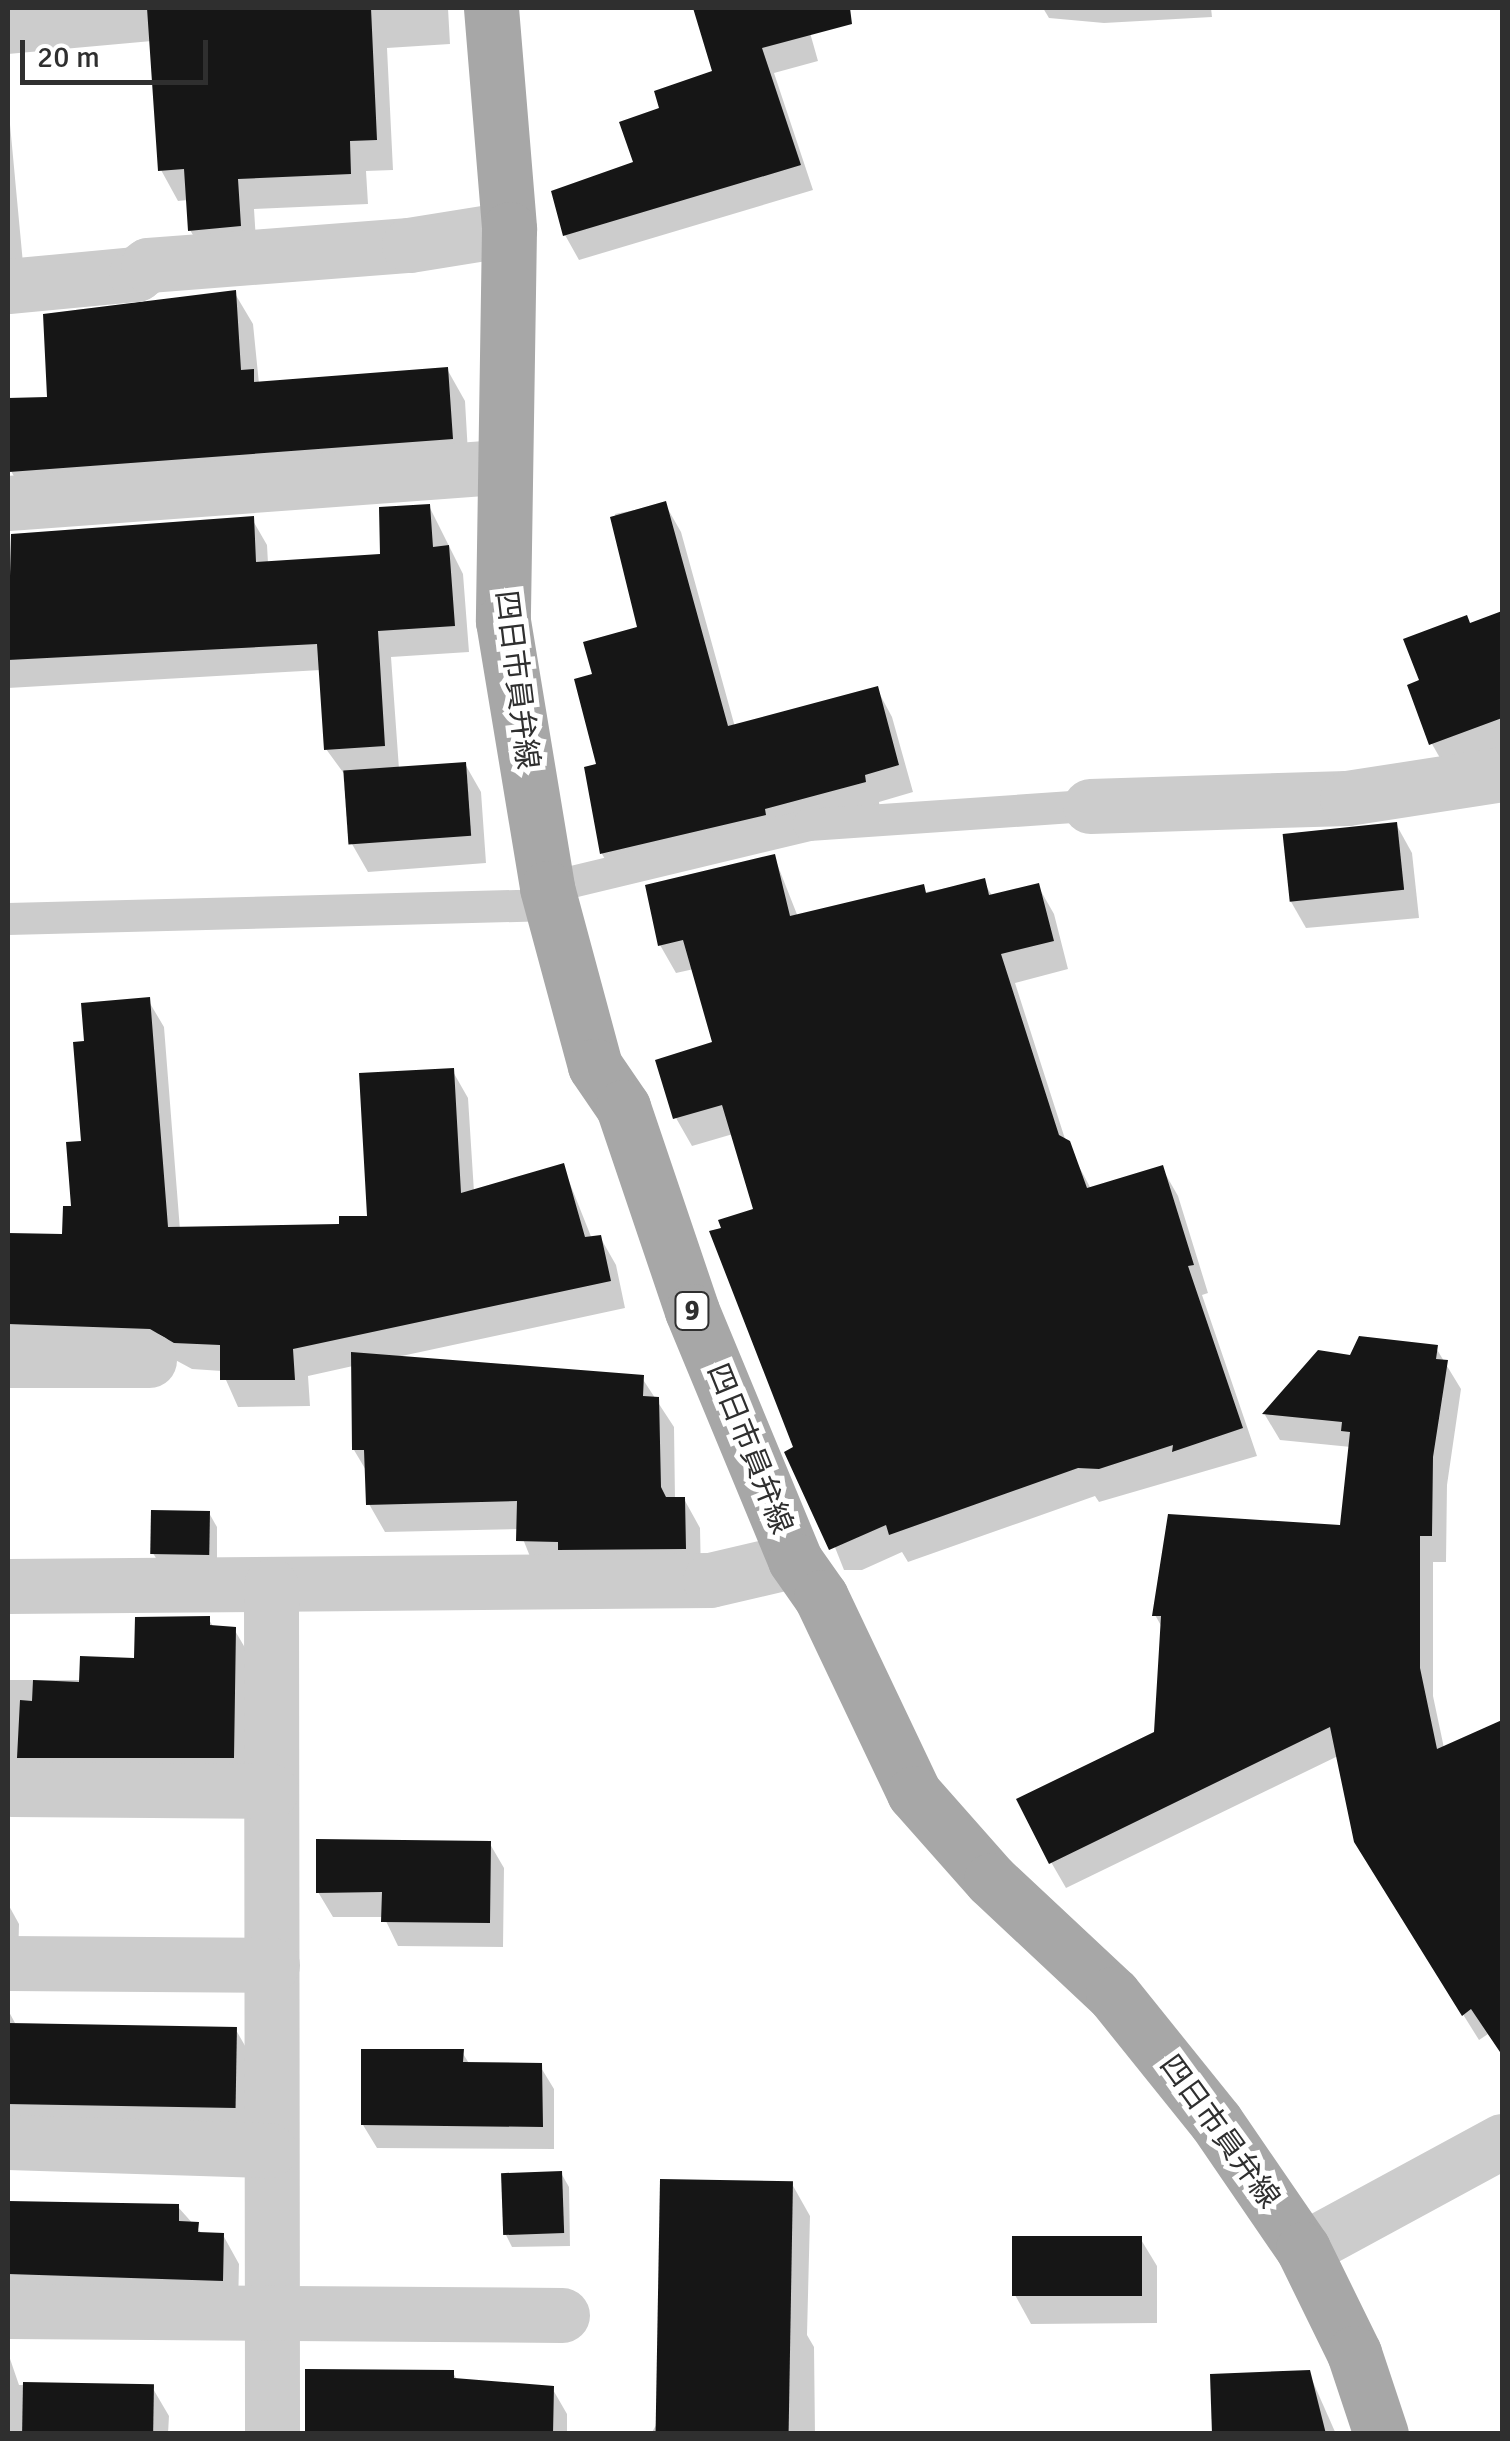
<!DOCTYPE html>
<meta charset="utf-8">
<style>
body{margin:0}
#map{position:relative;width:1510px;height:2441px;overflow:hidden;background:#fff;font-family:Signika,"Noto Sans JP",sans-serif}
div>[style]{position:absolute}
.shadow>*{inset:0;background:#0003}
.building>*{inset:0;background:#161616;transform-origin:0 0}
.lane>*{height:32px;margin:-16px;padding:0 16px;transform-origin:16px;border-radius:16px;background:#ccc}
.street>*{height:55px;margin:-27.5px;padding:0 27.5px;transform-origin:27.5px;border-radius:27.5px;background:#ccc}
.primary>*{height:55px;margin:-27.5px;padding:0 27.5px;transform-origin:27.5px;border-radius:27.5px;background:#a7a7a7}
span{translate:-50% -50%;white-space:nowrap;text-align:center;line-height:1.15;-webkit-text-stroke:10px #fff;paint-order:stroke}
.shield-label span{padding:2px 8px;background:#fff;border:2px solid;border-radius:8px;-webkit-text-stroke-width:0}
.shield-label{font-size:28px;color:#2f2f2f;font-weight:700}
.street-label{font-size:30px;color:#2f2f2f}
.frame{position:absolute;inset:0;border:10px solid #2f2f2f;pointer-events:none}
.scale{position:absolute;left:20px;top:40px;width:188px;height:45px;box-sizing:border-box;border:5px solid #2f2f2f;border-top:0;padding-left:12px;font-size:30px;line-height:35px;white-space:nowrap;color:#2f2f2f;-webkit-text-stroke:8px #fff;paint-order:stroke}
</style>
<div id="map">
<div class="shadow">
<div style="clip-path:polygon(8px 8px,448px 8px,450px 44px,387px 48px,393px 170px,366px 171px,368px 204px,254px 209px,257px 257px,208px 260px,190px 230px,188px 200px,178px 201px,161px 170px,152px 41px,8px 54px)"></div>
<div style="clip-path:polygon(695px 8px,803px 8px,818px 61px,774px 73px,813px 190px,579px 260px,565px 235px,636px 164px,662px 109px,715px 73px)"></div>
<div style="clip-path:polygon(1043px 8px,1211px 8px,1212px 17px,1104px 23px,1049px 18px)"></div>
<div style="clip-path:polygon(8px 103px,25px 285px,8px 286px)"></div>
<div style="clip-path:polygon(234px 292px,253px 324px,259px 384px,447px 369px,465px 401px,469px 471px,29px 503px,11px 471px,50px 399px)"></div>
<div style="clip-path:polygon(665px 504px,681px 532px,735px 727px,877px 689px,892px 717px,913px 792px,879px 802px,880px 809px,618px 881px,602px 854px,587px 769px,600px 766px,595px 676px,640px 628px,615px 514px)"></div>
<div style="clip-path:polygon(429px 506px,463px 574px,469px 652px,391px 657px,399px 769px,465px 764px,481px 792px,486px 863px,368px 872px,352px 844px,345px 775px,326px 749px,321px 670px,8px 688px,8px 571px,252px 519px,267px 545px,268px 563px,383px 556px)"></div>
<div style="clip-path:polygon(1498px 615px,1502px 752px,1448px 772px,1432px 744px,1422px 681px,1470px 625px)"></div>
<div style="clip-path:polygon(1396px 824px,1412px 853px,1419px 918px,1306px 928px,1290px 900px)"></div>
<div style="clip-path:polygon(774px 856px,798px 917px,983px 881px,993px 897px,1038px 886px,1054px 914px,1068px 969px,1015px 983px,1066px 1142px,1091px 1189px,1162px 1168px,1178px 1196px,1208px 1293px,1202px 1295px,1257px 1456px,1099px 1502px,1095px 1496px,908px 1562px,902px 1552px,862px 1570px,844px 1570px,795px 1447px,756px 1210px,733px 1134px,692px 1146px,676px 1118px,715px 1044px,694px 969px,676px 973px,660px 945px)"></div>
<div style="clip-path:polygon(148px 1000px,164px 1027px,180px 1230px,342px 1227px,370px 1218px,452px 1070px,468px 1098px,474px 1192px,563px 1166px,592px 1239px,600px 1237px,616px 1265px,625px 1308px,397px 1357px,642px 1378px,674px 1427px,675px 1499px,684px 1499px,700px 1528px,701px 1576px,535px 1569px,519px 1529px,385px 1532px,369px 1504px,367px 1472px,354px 1450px,353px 1366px,308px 1376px,310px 1406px,238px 1407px,222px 1371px,192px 1369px,168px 1356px,8px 1352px,8px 1236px,65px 1236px,84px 1143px,86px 1044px)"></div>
<div style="clip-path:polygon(1436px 1348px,1461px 1389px,1447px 1485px,1446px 1562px,1433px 1562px,1433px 1696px,1444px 1748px,1502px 1723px,1502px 2053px,1488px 2034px,1479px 2040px,1369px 1864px,1338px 1756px,1066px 1888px,1051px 1862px,1156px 1734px,1163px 1629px,1155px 1615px,1342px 1528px,1351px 1447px,1280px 1440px,1265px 1415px,1319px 1353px,1351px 1358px)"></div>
<div style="clip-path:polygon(209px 1513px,217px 1527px,217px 1566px,161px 1567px,153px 1553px)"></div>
<div style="clip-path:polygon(208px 1618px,214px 1628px,234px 1629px,251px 1658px,249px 1786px,8px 1790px,8px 1680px,82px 1680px,136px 1661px)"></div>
<div style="clip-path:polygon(490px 1844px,504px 1868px,503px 1947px,398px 1946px,384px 1917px,333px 1917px,318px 1892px)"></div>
<div style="clip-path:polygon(8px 1904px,19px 1924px,18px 1962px,8px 1968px)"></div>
<div style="clip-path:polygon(8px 2010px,15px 2023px,236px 2030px,252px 2058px,251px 2136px,8px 2133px)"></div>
<div style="clip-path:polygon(462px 2052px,470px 2065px,540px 2066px,554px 2089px,554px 2149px,377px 2148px,363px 2125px)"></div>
<div style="clip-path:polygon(561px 2173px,569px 2187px,570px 2246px,512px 2247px,505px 2233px)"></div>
<div style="clip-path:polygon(792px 2184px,810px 2216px,807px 2335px,814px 2347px,815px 2434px,651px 2434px)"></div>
<div style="clip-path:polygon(178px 2207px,203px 2235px,223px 2235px,239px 2264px,238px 2309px,8px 2318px,8px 2208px)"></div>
<div style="clip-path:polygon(1140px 2238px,1157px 2266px,1157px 2323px,1031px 2324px,1015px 2295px)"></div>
<div style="clip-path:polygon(8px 2353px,19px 2385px,152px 2387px,169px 2416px,168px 2434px,8px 2434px)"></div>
<div style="clip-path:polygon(453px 2373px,458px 2381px,552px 2388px,567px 2414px,567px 2434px,308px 2434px)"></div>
<div style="clip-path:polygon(1309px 2373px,1336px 2434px,1215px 2434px)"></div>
</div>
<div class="building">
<div style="clip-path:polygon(147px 8px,371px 8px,377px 140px,350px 141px,351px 174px,238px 179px,241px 226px,188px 231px,184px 169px,158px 171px)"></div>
<div style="clip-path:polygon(693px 8px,850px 8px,852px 24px,762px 48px,801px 165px,563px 236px,551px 191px,633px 162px,619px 122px,659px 108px,654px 91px,712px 71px)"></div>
<div style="clip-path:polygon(236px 290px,241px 370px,254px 369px,254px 382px,448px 367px,453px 439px,9px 472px,8px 398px,47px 397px,43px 314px)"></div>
<div style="clip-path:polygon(666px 501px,728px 726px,878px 686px,899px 765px,865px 775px,866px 782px,765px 809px,766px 815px,600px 854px,584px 767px,596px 764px,574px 679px,592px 674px,583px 642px,637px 627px,610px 517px)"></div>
<div style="clip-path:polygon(430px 504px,433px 547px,449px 545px,455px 626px,378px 631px,385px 746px,324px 750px,317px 644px,8px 660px,11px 534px,254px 516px,256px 562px,380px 554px,379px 507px)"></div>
<div style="clip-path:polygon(1502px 611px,1502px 718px,1429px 745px,1407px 685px,1419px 680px,1403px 639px,1467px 615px,1470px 623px)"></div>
<div style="left:466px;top:762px;width:74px;height:123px;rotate:86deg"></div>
<div style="left:1397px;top:822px;width:68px;height:115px;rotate:84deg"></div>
<div style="clip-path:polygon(775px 854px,790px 916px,924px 884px,926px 893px,985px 878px,989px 895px,1039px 883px,1054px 941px,1001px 954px,1059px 1135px,1070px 1141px,1087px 1188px,1163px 1165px,1194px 1265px,1188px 1266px,1243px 1428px,1172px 1452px,1173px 1445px,1099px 1469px,1078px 1468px,889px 1535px,886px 1525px,829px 1550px,784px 1452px,793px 1447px,709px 1231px,721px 1228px,718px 1220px,753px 1209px,722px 1105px,673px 1119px,655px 1060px,712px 1042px,683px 940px,658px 946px,645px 885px)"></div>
<div style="clip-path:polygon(150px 997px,168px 1227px,339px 1224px,339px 1216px,367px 1216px,359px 1073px,454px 1068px,461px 1193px,564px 1163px,585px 1237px,601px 1235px,611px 1281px,293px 1349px,295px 1380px,220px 1380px,220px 1345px,174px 1343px,150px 1329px,8px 1324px,8px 1233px,62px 1234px,63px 1206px,71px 1206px,66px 1142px,81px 1141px,73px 1042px,84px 1041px,81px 1003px)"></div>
<div style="clip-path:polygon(1359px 1336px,1438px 1345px,1436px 1359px,1448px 1360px,1433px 1457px,1432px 1536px,1420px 1536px,1420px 1668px,1437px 1749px,1502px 1720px,1502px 2055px,1471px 2009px,1462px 2016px,1354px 1842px,1330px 1727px,1049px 1864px,1016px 1799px,1154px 1732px,1161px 1616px,1152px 1616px,1168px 1514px,1340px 1525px,1350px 1432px,1341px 1431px,1342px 1422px,1262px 1414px,1318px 1350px,1350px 1355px)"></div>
<div style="clip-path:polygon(351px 1352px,644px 1375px,643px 1396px,659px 1397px,661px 1487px,666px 1497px,685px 1497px,686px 1549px,558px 1550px,558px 1542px,516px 1541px,517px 1501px,366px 1505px,364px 1450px,352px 1450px)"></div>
<div style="left:151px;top:1510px;width:59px;height:44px;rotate:1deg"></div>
<div style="clip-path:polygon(210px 1616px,210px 1625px,236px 1627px,234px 1758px,17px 1758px,20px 1700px,32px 1701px,33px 1680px,79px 1682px,80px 1656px,134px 1658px,135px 1617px)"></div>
<div style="clip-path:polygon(316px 1839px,491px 1841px,490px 1923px,381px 1922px,382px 1892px,316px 1893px)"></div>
<div style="left:8px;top:2023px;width:229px;height:81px;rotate:1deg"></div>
<div style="clip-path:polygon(361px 2049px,464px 2049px,463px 2062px,542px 2063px,543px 2127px,361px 2125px)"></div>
<div style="left:562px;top:2171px;width:62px;height:61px;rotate:88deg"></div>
<div style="left:660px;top:2179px;width:133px;height:255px;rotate:1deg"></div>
<div style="clip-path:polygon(8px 2201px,179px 2204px,179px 2221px,199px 2222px,198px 2232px,224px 2233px,223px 2281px,8px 2274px)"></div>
<div style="left:1012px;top:2236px;width:130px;height:60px"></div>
<div style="clip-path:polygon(305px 2369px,454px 2370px,454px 2378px,554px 2386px,553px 2434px,305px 2434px)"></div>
<div style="clip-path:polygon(1310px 2370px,1326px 2434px,1212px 2434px,1210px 2374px)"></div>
<div style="left:23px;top:2382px;width:131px;height:52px;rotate:1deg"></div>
</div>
<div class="lane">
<div style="left:547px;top:888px;width:269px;rotate:-13.5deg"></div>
<div style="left:809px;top:825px;width:282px;rotate:-3.9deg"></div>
<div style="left:8px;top:919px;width:544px;rotate:-1.47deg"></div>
</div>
<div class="street">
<div style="left:8px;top:286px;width:129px;rotate:-5.4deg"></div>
<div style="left:136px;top:274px;width:15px;rotate:-37deg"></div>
<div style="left:148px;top:265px;width:262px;rotate:-4.4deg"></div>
<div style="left:409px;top:245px;width:101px;rotate:-9.1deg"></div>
<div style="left:8px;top:503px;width:496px;rotate:-4.2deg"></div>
<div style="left:1090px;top:806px;width:257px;rotate:-1.8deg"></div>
<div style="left:1347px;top:798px;width:157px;rotate:-8.8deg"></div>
<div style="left:8px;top:1360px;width:141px"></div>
<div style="left:8px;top:1586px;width:702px;rotate:-0.49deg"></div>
<div style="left:710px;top:1580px;width:87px;rotate:-13.2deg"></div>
<div style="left:271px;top:1586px;width:848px;rotate:89.93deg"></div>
<div style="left:11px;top:1789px;width:260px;rotate:0.4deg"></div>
<div style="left:8px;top:1963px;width:264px;rotate:0.4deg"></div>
<div style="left:8px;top:2142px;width:261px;rotate:1.8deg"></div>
<div style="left:1303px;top:2249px;width:226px;rotate:-28.5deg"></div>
<div style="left:8px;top:2311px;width:554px;rotate:0.41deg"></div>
</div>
<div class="primary">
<div style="left:491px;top:8px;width:222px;rotate:85.3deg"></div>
<div style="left:509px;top:229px;width:392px;rotate:90.9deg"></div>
<div style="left:503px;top:621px;width:271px;rotate:80.6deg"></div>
<div style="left:547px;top:888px;width:184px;rotate:74.9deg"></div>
<div style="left:595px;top:1066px;width:50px;rotate:55.7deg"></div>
<div style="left:623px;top:1107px;width:215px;rotate:71.3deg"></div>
<div style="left:692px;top:1311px;width:269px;rotate:67.5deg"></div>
<div style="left:795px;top:1560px;width:45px;rotate:54.9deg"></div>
<div style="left:821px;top:1597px;width:217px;rotate:64.6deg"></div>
<div style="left:914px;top:1793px;width:116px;rotate:48.5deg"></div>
<div style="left:991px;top:1880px;width:167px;rotate:43.1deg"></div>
<div style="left:1113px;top:1994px;width:164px;rotate:51.2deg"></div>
<div style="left:1216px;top:2122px;width:154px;rotate:55.6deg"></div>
<div style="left:1303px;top:2249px;width:116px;rotate:63.9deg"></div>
<div style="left:1354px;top:2353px;width:85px;rotate:71.6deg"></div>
</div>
<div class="shield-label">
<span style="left:692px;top:1311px">9</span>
</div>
<div class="street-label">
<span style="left:516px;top:680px;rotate:83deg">四日市員弁線</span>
<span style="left:749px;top:1449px;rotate:68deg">四日市員弁線</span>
<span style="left:1219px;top:2132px;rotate:54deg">四日市員弁線</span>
</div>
<div class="frame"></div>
<div class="scale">20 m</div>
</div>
